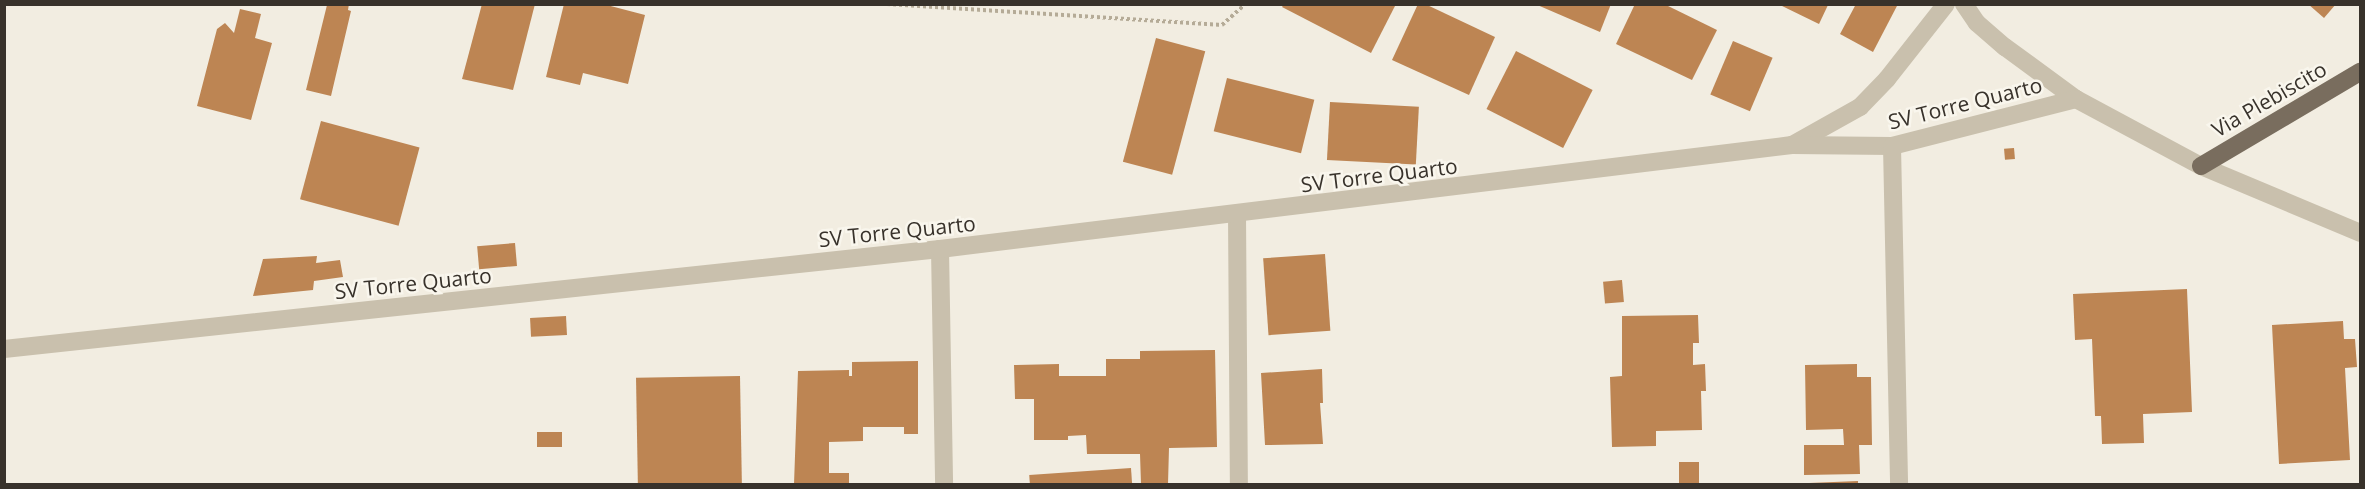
<!DOCTYPE html>
<style>
body{margin:0}
#map{position:relative;width:2365px;height:489px;overflow:hidden;background:#f2ede1;font-family:"Open Sans",sans-serif}
div>[style]{position:absolute}
.building>*{inset:0;background:#bd8553;transform-origin:0 0}
.path>*{height:4px;margin-top:-2px;transform-origin:0;background:repeating-linear-gradient(90deg,#b5ab97 0 3px,transparent 0 6px)}
.minor>*{height:18px;margin:-9px;padding:0 9px;transform-origin:9px;border-radius:9px;background:#c9c0ad}
.major>*{height:18px;margin:-9px;padding:0 9px;transform-origin:9px;border-radius:9px;background:#796d5e}
span{translate:-50% -50%;white-space:nowrap;text-align:center;line-height:1.15;-webkit-text-stroke:5px #f9f6ed;paint-order:stroke}
.street-label{font-size:21px;color:#38322b}
.frame{position:absolute;inset:0;border:6px solid #38322b;pointer-events:none}
</style>
<div id="map">
<div class="building">
<div style="clip-path:polygon(333px 4px,349px 4px,348px 10px,351px 11px,331px 96px,306px 90px,327px 5px)"></div>
<div style="clip-path:polygon(482px 4px,535px 4px,513px 90px,462px 79px)"></div>
<div style="clip-path:polygon(564px 4px,603px 4px,645px 15px,628px 84px,583px 73px,580px 85px,546px 77px)"></div>
<div style="clip-path:polygon(1284px 4px,1396px 4px,1371px 53px,1282px 7px)"></div>
<div style="clip-path:polygon(1418px 4px,1425px 4px,1495px 37px,1469px 95px,1392px 60px)"></div>
<div style="clip-path:polygon(1535px 4px,1611px 4px,1600px 32px)"></div>
<div style="clip-path:polygon(1635px 4px,1664px 4px,1717px 30px,1692px 80px,1616px 44px)"></div>
<div style="clip-path:polygon(1856px 4px,1898px 4px,1873px 52px,1840px 34px)"></div>
<div style="clip-path:polygon(2308px 4px,2336px 4px,2324px 18px)"></div>
<div style="clip-path:polygon(1780px 5px,1828px 5px,1819px 24px)"></div>
<div style="clip-path:polygon(240px 9px,261px 14px,255px 38px,272px 43px,251px 120px,197px 106px,217px 29px,225px 23px,234px 33px)"></div>
<div style="left:1156px;top:38px;width:51px;height:128px;rotate:15deg"></div>
<div style="left:1733px;top:41px;width:43px;height:58px;rotate:23deg"></div>
<div style="left:1516px;top:51px;width:86px;height:65px;rotate:27deg"></div>
<div style="left:1227px;top:78px;width:90px;height:55px;rotate:14deg"></div>
<div style="left:1330px;top:102px;width:89px;height:58px;rotate:3deg"></div>
<div style="left:321px;top:121px;width:102px;height:81px;rotate:15deg"></div>
<div style="left:2014px;top:148px;width:11px;height:10px;rotate:85deg"></div>
<div style="left:515px;top:243px;width:23px;height:38px;rotate:85deg"></div>
<div style="left:1325px;top:254px;width:77px;height:62px;rotate:86deg"></div>
<div style="clip-path:polygon(317px 256px,316px 263px,340px 260px,343px 277px,314px 281px,313px 290px,253px 296px,263px 259px)"></div>
<div style="left:1622px;top:280px;width:22px;height:19px;rotate:85deg"></div>
<div style="clip-path:polygon(2187px 289px,2192px 412px,2143px 414px,2144px 443px,2102px 444px,2101px 416px,2095px 416px,2092px 339px,2075px 340px,2073px 294px)"></div>
<div style="clip-path:polygon(1698px 315px,1699px 343px,1693px 343px,1693px 365px,1705px 364px,1706px 391px,1701px 391px,1702px 430px,1656px 431px,1656px 446px,1612px 447px,1610px 377px,1622px 376px,1622px 316px)"></div>
<div style="left:566px;top:316px;width:19px;height:36px;rotate:87deg"></div>
<div style="clip-path:polygon(2343px 321px,2344px 339px,2355px 339px,2357px 367px,2345px 368px,2350px 460px,2279px 464px,2272px 325px)"></div>
<div style="clip-path:polygon(1215px 350px,1217px 447px,1169px 448px,1168px 484px,1141px 484px,1140px 454px,1087px 454px,1086px 435px,1068px 436px,1068px 440px,1034px 440px,1034px 399px,1015px 399px,1014px 365px,1059px 364px,1059px 376px,1106px 376px,1106px 359px,1140px 359px,1140px 351px)"></div>
<div style="clip-path:polygon(918px 361px,918px 434px,904px 434px,904px 427px,863px 427px,863px 441px,829px 442px,829px 473px,849px 473px,849px 484px,794px 484px,798px 371px,849px 370px,849px 376px,852px 376px,852px 362px)"></div>
<div style="clip-path:polygon(1857px 364px,1857px 377px,1871px 377px,1872px 445px,1859px 445px,1860px 474px,1804px 475px,1804px 445px,1844px 445px,1843px 429px,1806px 430px,1805px 365px)"></div>
<div style="clip-path:polygon(1322px 369px,1323px 403px,1320px 403px,1323px 444px,1265px 445px,1261px 373px)"></div>
<div style="left:740px;top:376px;width:108px;height:104px;rotate:89deg"></div>
<div style="left:562px;top:432px;width:15px;height:25px;rotate:90deg"></div>
<div style="left:1679px;top:462px;width:20px;height:22px"></div>
<div style="left:1131px;top:468px;width:16px;height:102px;rotate:86deg"></div>
<div style="clip-path:polygon(1858px 481px,1858px 484px,1809px 484px,1809px 483px)"></div>
</div>
<div class="path">
<div style="left:887px;top:4px;width:336px;rotate:3.6deg"></div>
<div style="left:1222px;top:25px;width:31px;rotate:-42deg"></div>
</div>
<div class="minor">
<div style="left:1964px;top:4px;width:23px;rotate:56deg"></div>
<div style="left:1977px;top:23px;width:37px;rotate:41deg"></div>
<div style="left:2005px;top:47px;width:88px;rotate:36.2deg"></div>
<div style="left:2076px;top:99px;width:142px;rotate:28.2deg"></div>
<div style="left:2201px;top:166px;width:173px;rotate:22.8deg"></div>
<div style="left:1792px;top:145px;width:78px;rotate:-29.2deg"></div>
<div style="left:1860px;top:107px;width:39px;rotate:-46deg"></div>
<div style="left:1887px;top:79px;width:95px;rotate:-51.8deg"></div>
<div style="left:1892px;top:146px;width:338px;rotate:88.8deg"></div>
<div style="left:1237px;top:214px;width:270px;rotate:89.6deg"></div>
<div style="left:940px;top:249px;width:235px;rotate:89deg"></div>
<div style="left:4px;top:349px;width:941px;rotate:-6.1deg"></div>
<div style="left:940px;top:249px;width:858px;rotate:-6.96deg"></div>
<div style="left:1792px;top:145px;width:100px;rotate:0.6deg"></div>
<div style="left:1892px;top:146px;width:190px;rotate:-14.3deg"></div>
</div>
<div class="major">
<div style="left:2201px;top:166px;width:185px;rotate:-30.6deg"></div>
</div>
<div class="street-label">
<span style="left:2269px;top:99px;rotate:-30deg">Via Plebiscito</span>
<span style="left:1965px;top:103px;rotate:-14deg">SV Torre Quarto</span>
<span style="left:1379px;top:175px;rotate:-7deg">SV Torre Quarto</span>
<span style="left:897px;top:231px;rotate:-6deg">SV Torre Quarto</span>
<span style="left:413px;top:283px;rotate:-6deg">SV Torre Quarto</span>
</div>
<div class="frame"></div>
</div>
